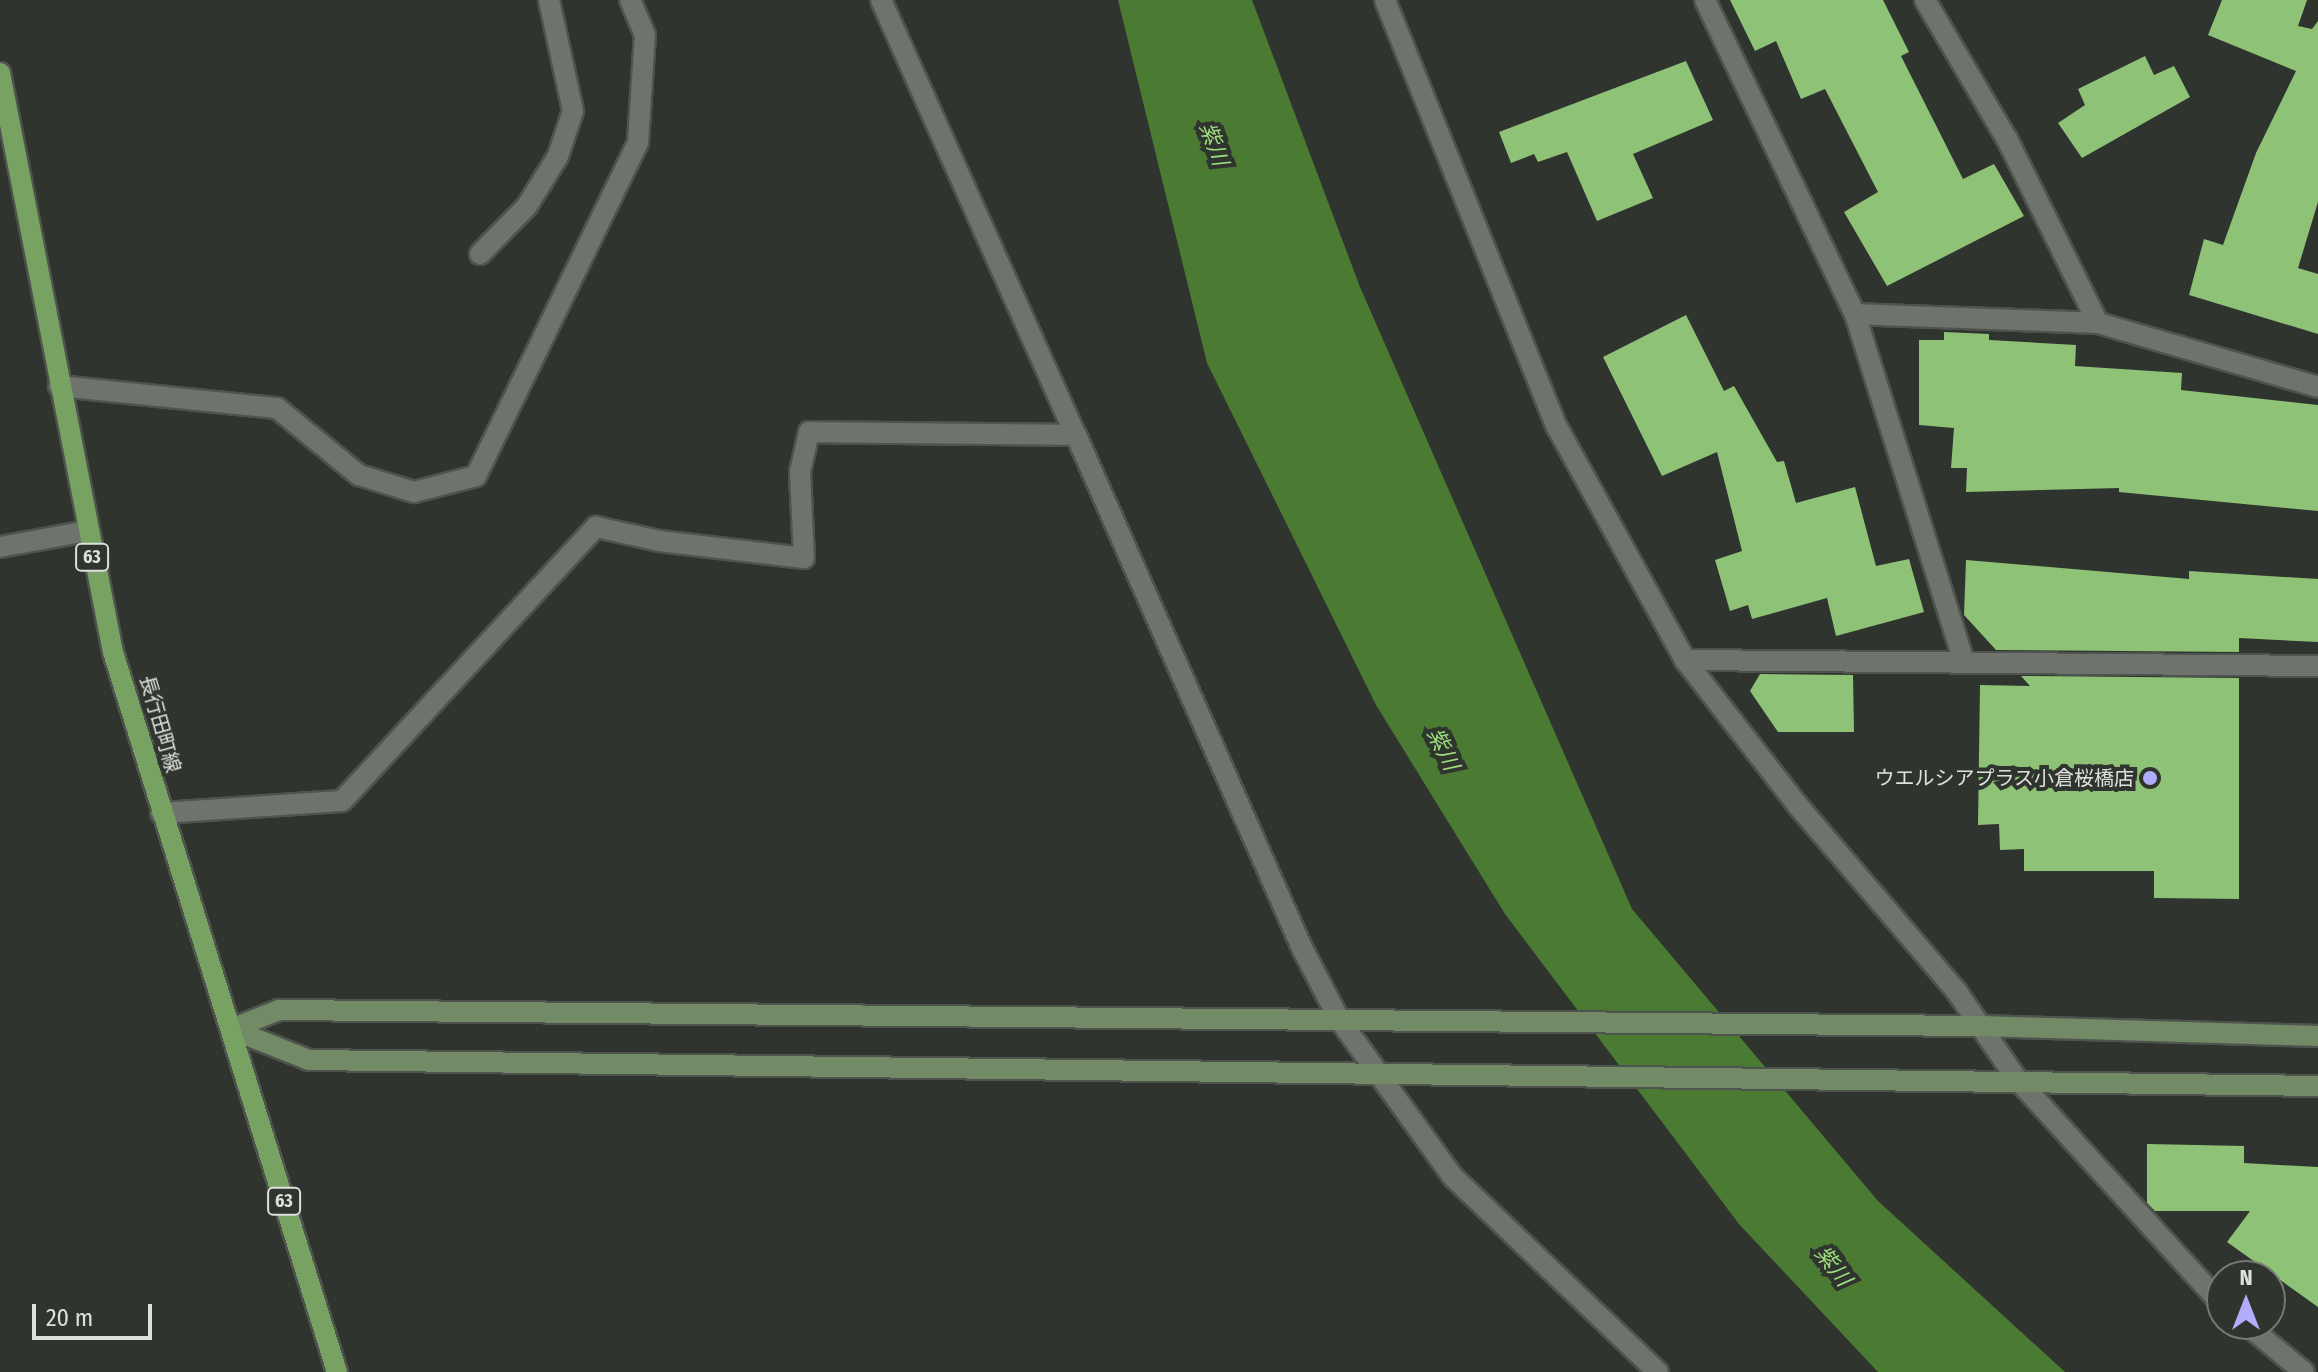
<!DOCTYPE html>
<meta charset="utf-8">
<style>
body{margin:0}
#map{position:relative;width:2318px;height:1372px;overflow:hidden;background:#30342f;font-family:"Fira Sans Condensed","Noto Sans JP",sans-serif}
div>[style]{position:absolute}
.water>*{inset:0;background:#4b7b32}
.building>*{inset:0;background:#8ec276}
.roads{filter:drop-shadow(2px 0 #4f534e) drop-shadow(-2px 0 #4f534e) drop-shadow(0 2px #4f534e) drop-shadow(0 -2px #4f534e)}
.street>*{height:20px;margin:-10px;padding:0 10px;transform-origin:10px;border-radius:10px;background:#6f736d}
.secondary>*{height:20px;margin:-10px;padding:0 10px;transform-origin:10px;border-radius:10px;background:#738a67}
.primary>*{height:20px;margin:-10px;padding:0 10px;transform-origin:10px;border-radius:10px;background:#77a262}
.dots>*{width:22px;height:22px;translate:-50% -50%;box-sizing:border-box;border:4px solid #30342f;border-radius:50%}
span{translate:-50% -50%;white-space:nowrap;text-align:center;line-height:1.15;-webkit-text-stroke:8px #30342f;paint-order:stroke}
.shield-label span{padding:2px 6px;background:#30342f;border:2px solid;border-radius:6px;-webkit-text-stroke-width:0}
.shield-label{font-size:18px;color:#dee0dd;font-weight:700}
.street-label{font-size:20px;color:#dee0dd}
.poi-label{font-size:20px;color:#dee0dd}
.right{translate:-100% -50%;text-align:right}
.water-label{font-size:22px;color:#9bdd7b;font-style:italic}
.north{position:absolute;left:2206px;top:1260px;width:80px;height:80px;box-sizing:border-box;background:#30342f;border:2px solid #767975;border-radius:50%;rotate:0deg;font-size:22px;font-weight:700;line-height:32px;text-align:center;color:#dee0dd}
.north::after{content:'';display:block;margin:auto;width:28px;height:36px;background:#b1adfa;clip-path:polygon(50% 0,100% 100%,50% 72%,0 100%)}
.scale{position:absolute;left:32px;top:1304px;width:120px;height:36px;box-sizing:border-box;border:4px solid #dee0dd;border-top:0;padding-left:10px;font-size:24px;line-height:28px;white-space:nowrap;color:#dee0dd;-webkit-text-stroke:6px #30342f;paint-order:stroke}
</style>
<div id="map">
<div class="water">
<div style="clip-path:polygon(1118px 0,1252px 0,1360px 287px,1632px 909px,1878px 1201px,2065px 1372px,1878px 1372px,1739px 1224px,1505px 914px,1376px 705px,1207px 363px)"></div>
</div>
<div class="building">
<div style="clip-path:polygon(1730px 0,1883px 0,1909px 52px,1901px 56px,1963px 179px,1994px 164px,2024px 216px,1887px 286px,1844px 212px,1878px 192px,1825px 89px,1801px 99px,1776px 41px,1755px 51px)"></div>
<div style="clip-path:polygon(2222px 0,2307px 0,2298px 26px,2312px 29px,2318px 21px,2318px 202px,2298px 268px,2318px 274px,2318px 334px,2189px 295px,2204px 239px,2223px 245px,2256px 153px,2296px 71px,2208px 35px)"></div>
<div style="clip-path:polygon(2145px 56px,2154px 75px,2174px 66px,2190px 97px,2082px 158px,2058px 123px,2085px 105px,2078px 89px)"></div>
<div style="clip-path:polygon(1686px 61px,1713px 120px,1633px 154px,1653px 198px,1597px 221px,1567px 152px,1538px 162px,1534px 154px,1511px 163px,1499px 132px)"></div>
<div style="clip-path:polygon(1686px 315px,1724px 391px,1734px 386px,1777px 462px,1784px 461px,1796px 503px,1855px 487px,1876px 566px,1909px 559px,1924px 612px,1836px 636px,1827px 598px,1752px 619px,1748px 605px,1730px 611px,1715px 560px,1742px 551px,1717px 452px,1662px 476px,1603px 357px)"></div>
<div style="clip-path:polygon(1944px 332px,1989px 334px,1989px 340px,2076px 345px,2075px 366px,2182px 373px,2181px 390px,2318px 405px,2318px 511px,2119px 492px,2119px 488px,1966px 492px,1967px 468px,1951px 468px,1954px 428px,1919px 425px,1919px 340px,1944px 340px)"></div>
<div style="clip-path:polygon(1966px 560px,2189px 579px,2189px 571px,2318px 579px,2318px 642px,2239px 638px,2239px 652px,1996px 650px,1964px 615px)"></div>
<div style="clip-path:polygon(1760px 674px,1853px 675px,1854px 732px,1778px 732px,1750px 691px)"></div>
<div style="clip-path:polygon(2021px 676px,2239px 678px,2239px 899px,2154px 898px,2154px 871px,2024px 871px,2024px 849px,2000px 850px,1999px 824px,1978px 825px,1980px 685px,2030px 686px)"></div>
<div style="clip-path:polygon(2147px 1144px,2244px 1146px,2244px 1163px,2318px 1167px,2318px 1307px,2227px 1242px,2250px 1211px,2155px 1211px,2147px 1203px)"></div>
</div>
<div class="roads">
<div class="street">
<div style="left:881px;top:0;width:477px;rotate:65.9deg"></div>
<div style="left:1385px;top:0;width:460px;rotate:68.1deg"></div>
<div style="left:1557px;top:427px;width:266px;rotate:61.2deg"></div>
<div style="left:1685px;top:660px;width:187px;rotate:52.2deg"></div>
<div style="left:1800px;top:808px;width:242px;rotate:49.5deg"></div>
<div style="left:1957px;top:992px;width:104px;rotate:55.5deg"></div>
<div style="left:2016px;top:1078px;width:306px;rotate:47.7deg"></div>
<div style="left:1705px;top:0;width:348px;rotate:64.5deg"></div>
<div style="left:1855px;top:314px;width:364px;rotate:72.6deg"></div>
<div style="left:1925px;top:0;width:161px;rotate:59.5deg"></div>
<div style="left:2007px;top:139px;width:205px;rotate:63.7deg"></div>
<div style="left:2098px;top:323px;width:229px;rotate:16.2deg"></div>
<div style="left:480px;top:254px;width:67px;rotate:-45.6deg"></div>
<div style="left:527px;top:206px;width:59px;rotate:-58.2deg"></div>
<div style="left:558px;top:156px;width:47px;rotate:-71.6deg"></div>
<div style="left:573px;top:111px;width:114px;rotate:-102.2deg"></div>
<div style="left:1855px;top:314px;width:243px;rotate:2.1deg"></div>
<div style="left:59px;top:386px;width:219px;rotate:5.8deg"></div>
<div style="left:277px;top:408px;width:106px;rotate:39.3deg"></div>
<div style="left:359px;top:475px;width:58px;rotate:17.2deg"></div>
<div style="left:414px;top:492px;width:64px;rotate:-14.5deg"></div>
<div style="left:476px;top:476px;width:371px;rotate:-64.1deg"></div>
<div style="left:638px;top:142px;width:107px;rotate:-86.3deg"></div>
<div style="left:645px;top:35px;width:38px;rotate:-113deg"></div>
<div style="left:0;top:547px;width:88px;rotate:-10.4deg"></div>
<div style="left:1685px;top:660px;width:633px;rotate:0.54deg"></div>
<div style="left:161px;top:813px;width:181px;rotate:-3.8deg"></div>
<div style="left:342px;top:801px;width:374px;rotate:-47.2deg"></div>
<div style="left:596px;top:527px;width:65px;rotate:12.5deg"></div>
<div style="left:659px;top:541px;width:146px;rotate:6.7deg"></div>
<div style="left:804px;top:558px;width:86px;rotate:-92.7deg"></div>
<div style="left:800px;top:472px;width:41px;rotate:-77.3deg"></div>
<div style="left:809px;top:432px;width:267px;rotate:0.6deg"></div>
<div style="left:1076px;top:435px;width:561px;rotate:66.22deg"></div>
<div style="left:1302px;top:948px;width:80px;rotate:62.5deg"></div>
<div style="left:1339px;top:1019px;width:195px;rotate:54.2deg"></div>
<div style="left:1453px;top:1177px;width:283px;rotate:43.6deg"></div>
<div style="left:2246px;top:1324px;width:75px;rotate:39.6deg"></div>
</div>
<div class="secondary">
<div style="left:231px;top:1029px;width:84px;rotate:21.7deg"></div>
<div style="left:309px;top:1060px;width:2009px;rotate:0.74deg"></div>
<div style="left:231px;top:1029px;width:52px;rotate:-21.6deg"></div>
<div style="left:279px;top:1010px;width:1703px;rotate:0.54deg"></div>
<div style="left:1982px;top:1026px;width:336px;rotate:1.7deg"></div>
</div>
<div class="primary">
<div style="left:0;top:73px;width:590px;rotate:78.96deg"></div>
<div style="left:113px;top:652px;width:754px;rotate:72.72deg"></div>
</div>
</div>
<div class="dots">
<div style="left:2150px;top:778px;background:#b1adfa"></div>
</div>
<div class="shield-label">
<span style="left:92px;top:557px">63</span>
<span style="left:284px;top:1201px">63</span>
</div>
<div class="street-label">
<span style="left:160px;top:724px;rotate:74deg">長行田町線</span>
</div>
<div class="poi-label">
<span class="right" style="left:2134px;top:778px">ウエルシアプラス小倉桜橋店</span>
</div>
<div class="water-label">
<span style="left:1214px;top:144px;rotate:70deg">紫川</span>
<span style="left:1443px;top:749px;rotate:64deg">紫川</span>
<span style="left:1833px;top:1266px;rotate:52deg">紫川</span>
</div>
<div class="north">N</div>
<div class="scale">20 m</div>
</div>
